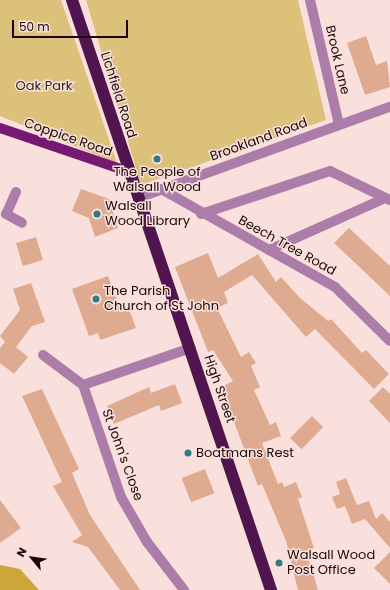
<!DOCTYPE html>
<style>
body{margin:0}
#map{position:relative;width:390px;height:590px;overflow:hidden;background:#f9e0dc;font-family:Poppins,sans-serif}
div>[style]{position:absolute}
.green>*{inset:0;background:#dcc17a}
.forest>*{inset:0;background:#cca639}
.building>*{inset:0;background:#dfab90;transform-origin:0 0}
.minor>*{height:10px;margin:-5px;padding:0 5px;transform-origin:5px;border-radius:5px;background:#ad7daa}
.major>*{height:10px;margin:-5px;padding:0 5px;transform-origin:5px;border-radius:5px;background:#761973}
.highway>*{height:12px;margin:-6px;padding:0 6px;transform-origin:6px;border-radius:6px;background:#50154e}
.dots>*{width:11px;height:11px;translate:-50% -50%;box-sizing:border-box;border:2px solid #f9e0dc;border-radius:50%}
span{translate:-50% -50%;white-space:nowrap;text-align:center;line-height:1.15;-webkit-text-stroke:3px #f9e0dc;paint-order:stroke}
.street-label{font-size:13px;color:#1b0806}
.park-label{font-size:13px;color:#2f2816}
.poi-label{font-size:13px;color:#1b0806}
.left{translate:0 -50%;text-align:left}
.north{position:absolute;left:12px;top:538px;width:40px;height:40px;-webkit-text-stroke:3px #f9e0dc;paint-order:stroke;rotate:299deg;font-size:11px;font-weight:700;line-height:16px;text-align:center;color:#1b0806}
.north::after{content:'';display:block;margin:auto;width:14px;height:18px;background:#1b0806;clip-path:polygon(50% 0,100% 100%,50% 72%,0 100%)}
.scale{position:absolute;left:12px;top:20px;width:116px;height:18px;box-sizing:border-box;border:2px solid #1b0806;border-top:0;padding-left:5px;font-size:12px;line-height:14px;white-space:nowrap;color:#1b0806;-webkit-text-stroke:3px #f9e0dc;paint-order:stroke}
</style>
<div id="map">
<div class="green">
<div style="clip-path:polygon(0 0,61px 0,117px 163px,0 116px)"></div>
<div style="clip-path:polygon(86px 0,298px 0,326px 120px,141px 185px)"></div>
</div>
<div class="forest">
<div style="clip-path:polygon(0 565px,20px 569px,39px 590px,0 590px)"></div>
</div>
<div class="building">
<div style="clip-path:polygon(366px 36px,376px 65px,387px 61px,390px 87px,365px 95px,347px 43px)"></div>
<div style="clip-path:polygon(81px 189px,109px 199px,118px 228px,95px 237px,89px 218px,72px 211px)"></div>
<div style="clip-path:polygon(349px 228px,390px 266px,390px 296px,334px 243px)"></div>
<div style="left:36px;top:237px;width:24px;height:21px;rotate:73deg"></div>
<div style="clip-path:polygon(208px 253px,218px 278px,258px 254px,276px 282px,281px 277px,300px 298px,328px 321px,331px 319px,362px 353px,366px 350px,389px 374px,374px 389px,315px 329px,306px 337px,252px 275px,224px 292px,228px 303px,217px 308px,241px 357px,249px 352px,256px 363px,251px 366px,260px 387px,254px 390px,270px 425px,276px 422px,281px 436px,262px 443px,278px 484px,282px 482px,284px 487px,296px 482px,302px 497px,298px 499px,314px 548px,306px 551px,318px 590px,298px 590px,286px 541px,262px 484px,258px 486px,221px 387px,233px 381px,213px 350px,208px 352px,175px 267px)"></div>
<div style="clip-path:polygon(108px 276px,121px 312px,129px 309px,136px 328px,100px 340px,98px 333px,89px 336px,72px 289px)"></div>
<div style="clip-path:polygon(31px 283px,45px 322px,32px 326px,16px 347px,28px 357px,14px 374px,0 363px,0 348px,5px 342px,0 336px,20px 310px,13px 289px)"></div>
<div style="clip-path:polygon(175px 384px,182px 403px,161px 411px,159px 405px,114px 424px,107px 406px,149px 387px,151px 393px)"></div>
<div style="clip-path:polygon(383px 387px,390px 394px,390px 423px,369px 401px)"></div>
<div style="clip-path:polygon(42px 389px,79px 469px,72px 473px,90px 515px,140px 590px,120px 590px,88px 547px,72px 542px,82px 535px,53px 486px,62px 482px,22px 396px)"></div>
<div style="left:312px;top:416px;width:16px;height:31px;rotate:45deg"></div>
<div style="left:205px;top:469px;width:26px;height:25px;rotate:69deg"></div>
<div style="clip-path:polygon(346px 478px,357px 505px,369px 501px,376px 519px,382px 513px,390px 522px,390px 548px,365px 519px,352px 524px,345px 506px,337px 509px,332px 497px,340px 494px,336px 482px)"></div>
<div style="clip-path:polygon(0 500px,21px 528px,0 543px)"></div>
<div style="clip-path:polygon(390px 552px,390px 584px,374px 568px)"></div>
</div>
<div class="minor">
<div style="left:310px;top:0;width:128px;rotate:76.9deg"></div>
<div style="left:161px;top:189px;width:200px;rotate:29.4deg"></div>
<div style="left:335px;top:287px;width:77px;rotate:44.5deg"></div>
<div style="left:16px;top:192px;width:24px;rotate:114deg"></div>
<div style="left:6px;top:214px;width:18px;rotate:29deg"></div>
<div style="left:138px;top:198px;width:268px;rotate:-19.9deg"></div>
<div style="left:201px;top:214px;width:136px;rotate:-18.4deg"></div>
<div style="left:330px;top:171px;width:67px;rotate:25.8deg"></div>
<div style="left:269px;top:250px;width:125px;rotate:-24.1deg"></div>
<div style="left:43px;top:355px;width:50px;rotate:36.9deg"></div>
<div style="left:184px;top:590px;width:61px;rotate:-127.6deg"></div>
<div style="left:147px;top:542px;width:52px;rotate:-120deg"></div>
<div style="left:121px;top:497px;width:118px;rotate:-108.7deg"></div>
<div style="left:83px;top:385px;width:114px;rotate:-18.9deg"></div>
</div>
<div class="major">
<div style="left:0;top:128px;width:136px;rotate:18.8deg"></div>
</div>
<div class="highway">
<div style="left:72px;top:0;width:623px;rotate:71.36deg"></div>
</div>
<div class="dots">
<div style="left:157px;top:159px;background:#337a85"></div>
<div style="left:97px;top:214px;background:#337a85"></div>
<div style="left:96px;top:299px;background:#337a85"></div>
<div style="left:188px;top:453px;background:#337a85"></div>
<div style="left:279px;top:563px;background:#337a85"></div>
</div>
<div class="street-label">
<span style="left:337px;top:60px;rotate:77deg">Brook Lane</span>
<span style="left:118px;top:95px;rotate:72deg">Lichfield Road</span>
<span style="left:68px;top:138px;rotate:19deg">Coppice Road</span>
<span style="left:259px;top:140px;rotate:-20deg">Brookland Road</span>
<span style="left:287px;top:246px;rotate:29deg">Beech Tree Road</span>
<span style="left:219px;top:389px;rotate:71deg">High Street</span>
<span style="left:122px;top:455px;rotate:70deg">St John's Close</span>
</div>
<div class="park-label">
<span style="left:44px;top:86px">Oak Park</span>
</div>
<div class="poi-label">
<span style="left:157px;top:180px">The People of<br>Walsall Wood</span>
<span class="left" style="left:105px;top:214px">Walsall<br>Wood Library</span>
<span class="left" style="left:104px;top:299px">The Parish<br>Church of St John</span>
<span class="left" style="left:196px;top:453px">Boatmans Rest</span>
<span class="left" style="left:287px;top:563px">Walsall Wood<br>Post Office</span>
</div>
<div class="north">N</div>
<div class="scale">50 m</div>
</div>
